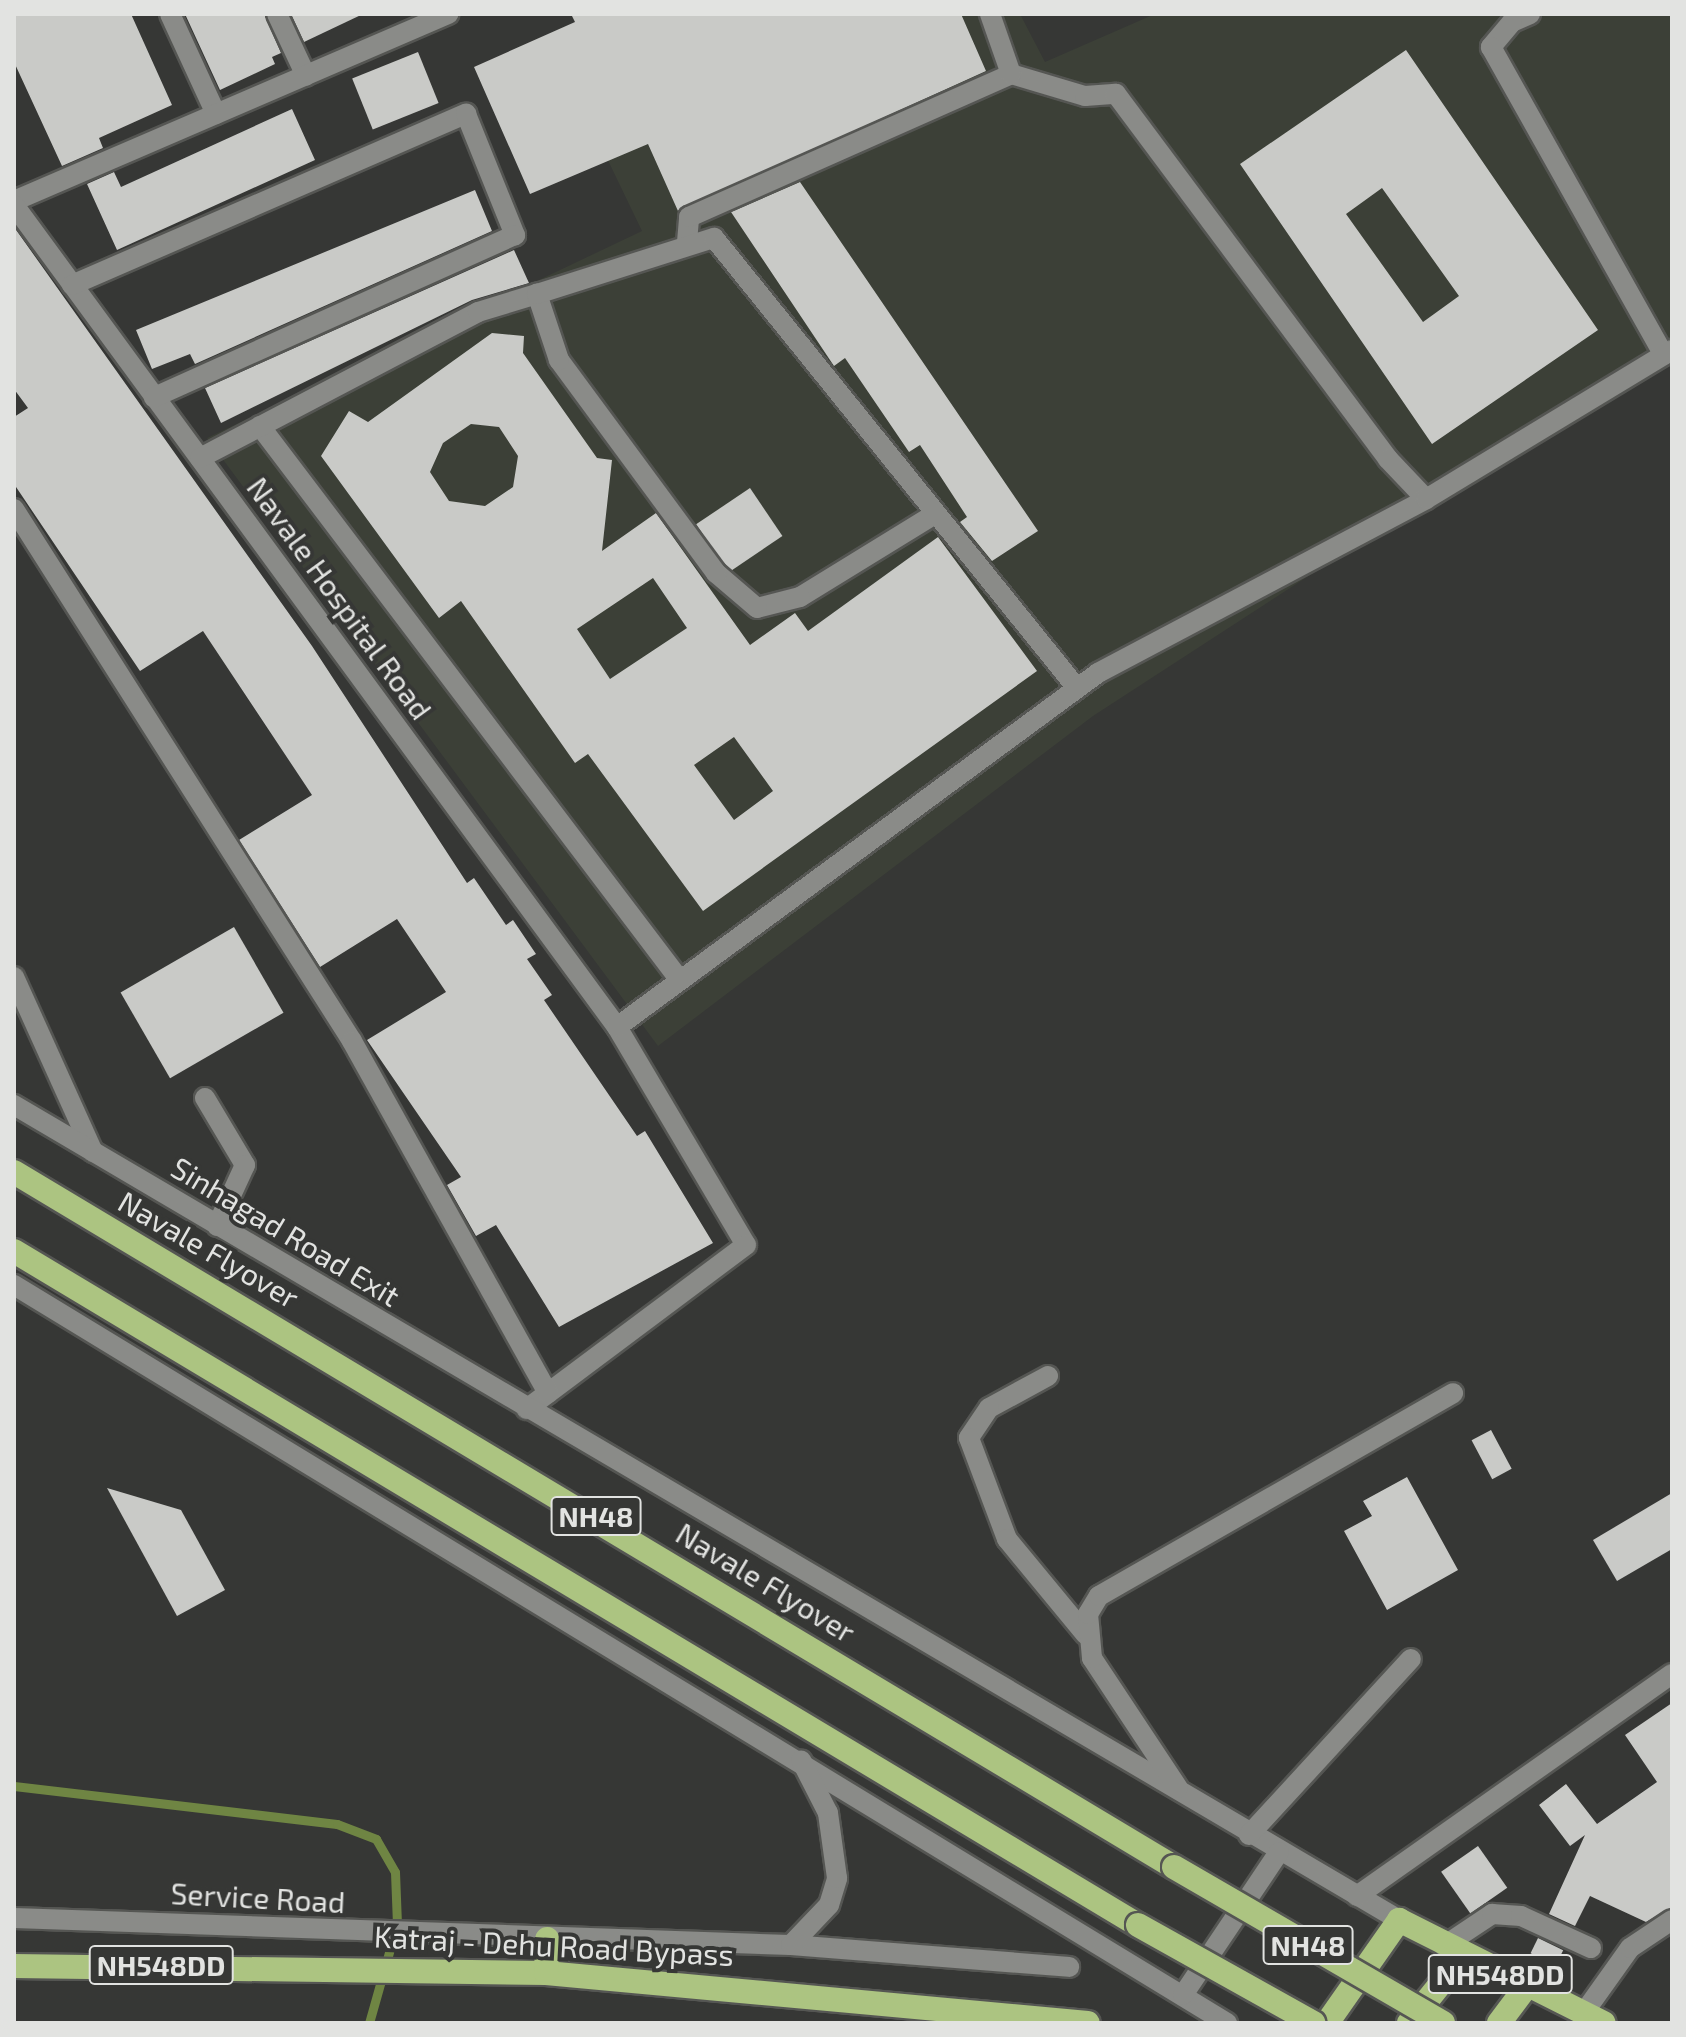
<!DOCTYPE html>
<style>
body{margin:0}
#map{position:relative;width:1686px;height:2037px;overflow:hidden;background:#363735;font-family:"Exo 2",sans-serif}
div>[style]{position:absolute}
.built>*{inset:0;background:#3c4037}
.stream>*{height:9px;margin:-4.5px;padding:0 4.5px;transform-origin:4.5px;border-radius:4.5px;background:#6f8543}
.building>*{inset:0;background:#c9cac7;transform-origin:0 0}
.roads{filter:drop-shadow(2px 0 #555653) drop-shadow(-2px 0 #555653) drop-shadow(0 2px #555653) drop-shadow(0 -2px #555653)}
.minor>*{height:20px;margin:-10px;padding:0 10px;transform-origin:10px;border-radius:10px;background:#8a8b88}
.highway>*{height:24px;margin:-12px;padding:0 12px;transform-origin:12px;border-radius:12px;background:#acc481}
.bridges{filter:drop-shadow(2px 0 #555653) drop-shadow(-2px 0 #555653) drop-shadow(0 2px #555653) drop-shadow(0 -2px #555653)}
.highway-bridge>*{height:24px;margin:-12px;padding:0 12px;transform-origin:12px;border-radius:12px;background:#acc481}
span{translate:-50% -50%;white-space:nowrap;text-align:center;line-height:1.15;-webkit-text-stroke:8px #363735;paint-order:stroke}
.shield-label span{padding:2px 6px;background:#363735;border:2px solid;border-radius:6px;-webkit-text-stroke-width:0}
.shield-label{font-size:28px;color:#e2e3e1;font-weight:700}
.street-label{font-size:30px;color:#e2e3e1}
.frame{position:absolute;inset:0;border:16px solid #e2e3e1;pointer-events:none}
</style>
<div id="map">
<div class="built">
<div style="clip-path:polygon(598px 14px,1020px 14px,1045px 62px,1155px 14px,1672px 14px,1672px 340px,1093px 716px,658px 1046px,207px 438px,642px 231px,549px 38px)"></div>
</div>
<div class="stream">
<div style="left:14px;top:1786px;width:325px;rotate:6.7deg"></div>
<div style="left:337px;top:1824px;width:42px;rotate:21deg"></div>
<div style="left:376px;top:1839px;width:38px;rotate:60deg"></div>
<div style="left:395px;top:1872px;width:52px;rotate:87.8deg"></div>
<div style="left:397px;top:1924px;width:103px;rotate:105.8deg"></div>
</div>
<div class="building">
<div style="clip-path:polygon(14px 14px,131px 14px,172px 105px,99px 138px,103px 148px,62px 166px,14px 62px)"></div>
<div style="clip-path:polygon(185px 14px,264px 14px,281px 53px,272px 57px,275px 64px,220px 90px)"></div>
<div style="clip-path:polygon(291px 14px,363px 14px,304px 42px)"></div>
<div style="clip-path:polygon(571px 14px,961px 14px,986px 71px,678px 211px,648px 144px,530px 194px,474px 67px,575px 22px)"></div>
<div style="clip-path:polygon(evenodd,1406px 50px,1598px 330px,1432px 444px,1240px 164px,1406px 50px,1382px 188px,1459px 296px,1423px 322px,1346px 214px,1382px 188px)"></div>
<div style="left:418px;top:52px;width:55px;height:71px;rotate:68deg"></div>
<div style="clip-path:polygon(292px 109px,315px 160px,117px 250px,87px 184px,114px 172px,121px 187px)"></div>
<div style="clip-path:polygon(800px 182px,1038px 531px,992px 561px,960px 522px,967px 517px,920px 445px,909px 452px,845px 358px,834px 366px,731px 212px)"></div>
<div style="clip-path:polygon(475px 190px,492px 231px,195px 364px,190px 354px,152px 369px,136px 330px)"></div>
<div style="clip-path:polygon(14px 227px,312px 646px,467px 883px,474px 878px,506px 925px,513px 920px,536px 954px,527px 959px,552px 995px,544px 1000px,637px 1136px,645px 1131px,713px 1243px,559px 1327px,496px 1225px,476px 1236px,447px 1185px,461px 1177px,367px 1040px,446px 992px,397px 919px,320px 967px,239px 840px,312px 795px,203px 631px,140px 671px,14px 484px,14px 417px,28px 408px,14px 389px)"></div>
<div style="clip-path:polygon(514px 250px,529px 283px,472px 300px,221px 423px,205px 388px)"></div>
<div style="clip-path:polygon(evenodd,492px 333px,524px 336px,523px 353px,597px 458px,612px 460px,602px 551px,656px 513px,750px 645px,795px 613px,808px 631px,938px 537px,1037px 671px,703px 911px,588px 754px,575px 763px,461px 601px,439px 618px,321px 456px,349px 411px,368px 422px,492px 333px,471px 424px,499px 427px,518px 456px,513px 487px,485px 506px,449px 501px,430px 472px,443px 443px,471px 424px,492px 333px,653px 578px,687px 628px,610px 679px,577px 629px,653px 578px,492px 333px,734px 737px,773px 791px,734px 820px,694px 765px,734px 737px)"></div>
<div style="left:750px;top:488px;width:58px;height:65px;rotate:56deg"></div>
<div style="left:234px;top:927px;width:99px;height:131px;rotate:60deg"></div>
<div style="left:1491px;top:1430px;width:44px;height:22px;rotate:62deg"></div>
<div style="clip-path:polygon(1407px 1477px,1458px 1570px,1387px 1610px,1344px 1531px,1372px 1516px,1363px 1501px)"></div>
<div style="clip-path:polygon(107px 1488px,181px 1510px,225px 1590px,177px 1616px)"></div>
<div style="clip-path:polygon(1672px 1493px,1672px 1549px,1617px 1581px,1593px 1540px)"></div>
<div style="clip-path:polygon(1672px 1703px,1672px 1907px,1646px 1922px,1590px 1896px,1575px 1926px,1549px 1914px,1585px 1835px,1570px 1846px,1539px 1805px,1566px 1784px,1597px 1824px,1657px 1782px,1625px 1735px)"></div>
<div style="left:1478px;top:1846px;width:51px;height:45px;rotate:55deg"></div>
<div style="left:1538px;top:1938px;width:28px;height:17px;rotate:26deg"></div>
</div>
<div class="roads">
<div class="minor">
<div style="left:170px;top:14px;width:110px;rotate:65.3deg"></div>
<div style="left:277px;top:14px;width:68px;rotate:64.9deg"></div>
<div style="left:1530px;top:14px;width:20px;rotate:156deg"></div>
<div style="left:1512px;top:22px;width:33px;rotate:130deg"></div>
<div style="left:1491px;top:47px;width:353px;rotate:60.7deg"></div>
<div style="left:1011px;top:74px;width:77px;rotate:16.6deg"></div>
<div style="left:1085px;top:96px;width:31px;rotate:-4deg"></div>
<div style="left:1116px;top:94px;width:455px;rotate:53.3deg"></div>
<div style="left:1388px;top:459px;width:55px;rotate:46.5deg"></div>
<div style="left:14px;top:201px;width:473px;rotate:-23.3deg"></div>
<div style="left:14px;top:205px;width:1019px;rotate:53.74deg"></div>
<div style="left:617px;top:1027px;width:253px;rotate:59.4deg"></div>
<div style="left:746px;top:1245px;width:274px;rotate:143.2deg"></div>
<div style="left:687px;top:242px;width:25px;rotate:-85deg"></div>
<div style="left:689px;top:217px;width:352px;rotate:-23.9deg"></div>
<div style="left:1011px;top:74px;width:64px;rotate:-109.3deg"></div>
<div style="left:72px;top:285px;width:430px;rotate:-23.5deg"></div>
<div style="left:466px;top:114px;width:131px;rotate:68deg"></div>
<div style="left:515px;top:235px;width:396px;rotate:155.8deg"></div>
<div style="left:260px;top:426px;width:694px;rotate:52.85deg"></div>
<div style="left:200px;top:458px;width:314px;rotate:-27.7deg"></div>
<div style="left:478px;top:312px;width:62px;rotate:-17deg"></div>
<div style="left:14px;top:509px;width:630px;rotate:57.57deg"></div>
<div style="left:352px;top:1041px;width:403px;rotate:60.9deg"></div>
<div style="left:935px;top:514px;width:158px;rotate:148.4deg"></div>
<div style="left:800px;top:597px;width:44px;rotate:165.7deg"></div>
<div style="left:757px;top:608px;width:54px;rotate:-139.5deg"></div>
<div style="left:716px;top:573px;width:265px;rotate:-126.4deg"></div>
<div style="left:559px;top:360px;width:70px;rotate:-108.4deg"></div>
<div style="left:537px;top:294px;width:186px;rotate:-17.6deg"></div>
<div style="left:714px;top:238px;width:578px;rotate:51.11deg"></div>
<div style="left:14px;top:977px;width:192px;rotate:65.7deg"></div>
<div style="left:617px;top:1027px;width:597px;rotate:-36.35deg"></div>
<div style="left:1098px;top:673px;width:371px;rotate:-27.9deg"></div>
<div style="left:1426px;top:499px;width:288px;rotate:-31.2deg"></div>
<div style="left:205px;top:1098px;width:78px;rotate:59.2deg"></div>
<div style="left:245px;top:1165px;width:67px;rotate:114.7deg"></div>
<div style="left:14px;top:1105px;width:1607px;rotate:30.47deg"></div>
<div style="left:14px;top:1285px;width:1420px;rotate:31.32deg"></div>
<div style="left:1048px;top:1376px;width:67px;rotate:151.5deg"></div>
<div style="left:989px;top:1408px;width:36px;rotate:124deg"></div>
<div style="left:969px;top:1438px;width:108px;rotate:69.4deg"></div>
<div style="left:1007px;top:1539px;width:124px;rotate:50.5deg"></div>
<div style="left:1178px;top:1788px;width:156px;rotate:-123.5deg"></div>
<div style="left:1092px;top:1658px;width:44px;rotate:-95.2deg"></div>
<div style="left:1088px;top:1614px;width:21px;rotate:-59deg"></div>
<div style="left:1099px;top:1596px;width:408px;rotate:-29.8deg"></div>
<div style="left:1249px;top:1835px;width:239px;rotate:-47.4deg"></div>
<div style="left:1357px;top:1896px;width:385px;rotate:-35.2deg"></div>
<div style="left:14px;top:1918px;width:777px;rotate:1.99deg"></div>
<div style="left:791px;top:1945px;width:279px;rotate:4.5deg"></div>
<div style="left:791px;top:1945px;width:55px;rotate:-46.5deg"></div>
<div style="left:829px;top:1905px;width:28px;rotate:-73deg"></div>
<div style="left:837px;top:1878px;width:66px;rotate:-97.9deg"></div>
<div style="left:828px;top:1813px;width:59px;rotate:-117deg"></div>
<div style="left:1444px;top:1946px;width:58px;rotate:-33.7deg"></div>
<div style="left:1492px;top:1914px;width:29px;rotate:4deg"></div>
<div style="left:1521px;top:1916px;width:77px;rotate:24.6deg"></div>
<div style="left:1183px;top:1995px;width:172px;rotate:-56.1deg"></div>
<div style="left:1583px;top:2014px;width:81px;rotate:-54.5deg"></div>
<div style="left:1630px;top:1948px;width:50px;rotate:-33.7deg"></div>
</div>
<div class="highway">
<div style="left:14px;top:1172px;width:1352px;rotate:30.93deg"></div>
<div style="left:14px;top:1251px;width:1311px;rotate:30.95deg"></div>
<div style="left:14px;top:1966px;width:532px;rotate:0.75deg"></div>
<div style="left:546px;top:1973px;width:544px;rotate:5.27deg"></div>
<div style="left:546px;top:1973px;width:34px;rotate:-88deg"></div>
<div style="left:1327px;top:2023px;width:126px;rotate:-55deg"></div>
<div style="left:1399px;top:1920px;width:229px;rotate:26.7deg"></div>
<div style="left:1409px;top:2023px;width:86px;rotate:-51.1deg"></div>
<div style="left:1499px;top:2023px;width:45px;rotate:-53.1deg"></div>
</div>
</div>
<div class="bridges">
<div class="highway-bridge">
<div style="left:1174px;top:1867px;width:311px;rotate:30.1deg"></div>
<div style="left:1138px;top:1925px;width:201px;rotate:29.2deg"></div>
</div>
</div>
<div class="shield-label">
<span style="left:596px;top:1516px">NH48</span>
<span style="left:1308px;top:1945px">NH48</span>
<span style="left:161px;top:1965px">NH548DD</span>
<span style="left:1500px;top:1974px">NH548DD</span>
</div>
<div class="street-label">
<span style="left:340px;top:598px;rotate:54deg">Navale Hospital Road</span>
<span style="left:286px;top:1231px;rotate:31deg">Sinhagad Road Exit</span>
<span style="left:209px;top:1249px;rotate:30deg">Navale Flyover</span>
<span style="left:766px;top:1582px;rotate:31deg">Navale Flyover</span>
<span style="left:258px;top:1897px;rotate:3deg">Service Road</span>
<span style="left:554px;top:1945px;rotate:3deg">Katraj - Dehu Road Bypass</span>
</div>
<div class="frame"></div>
</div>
